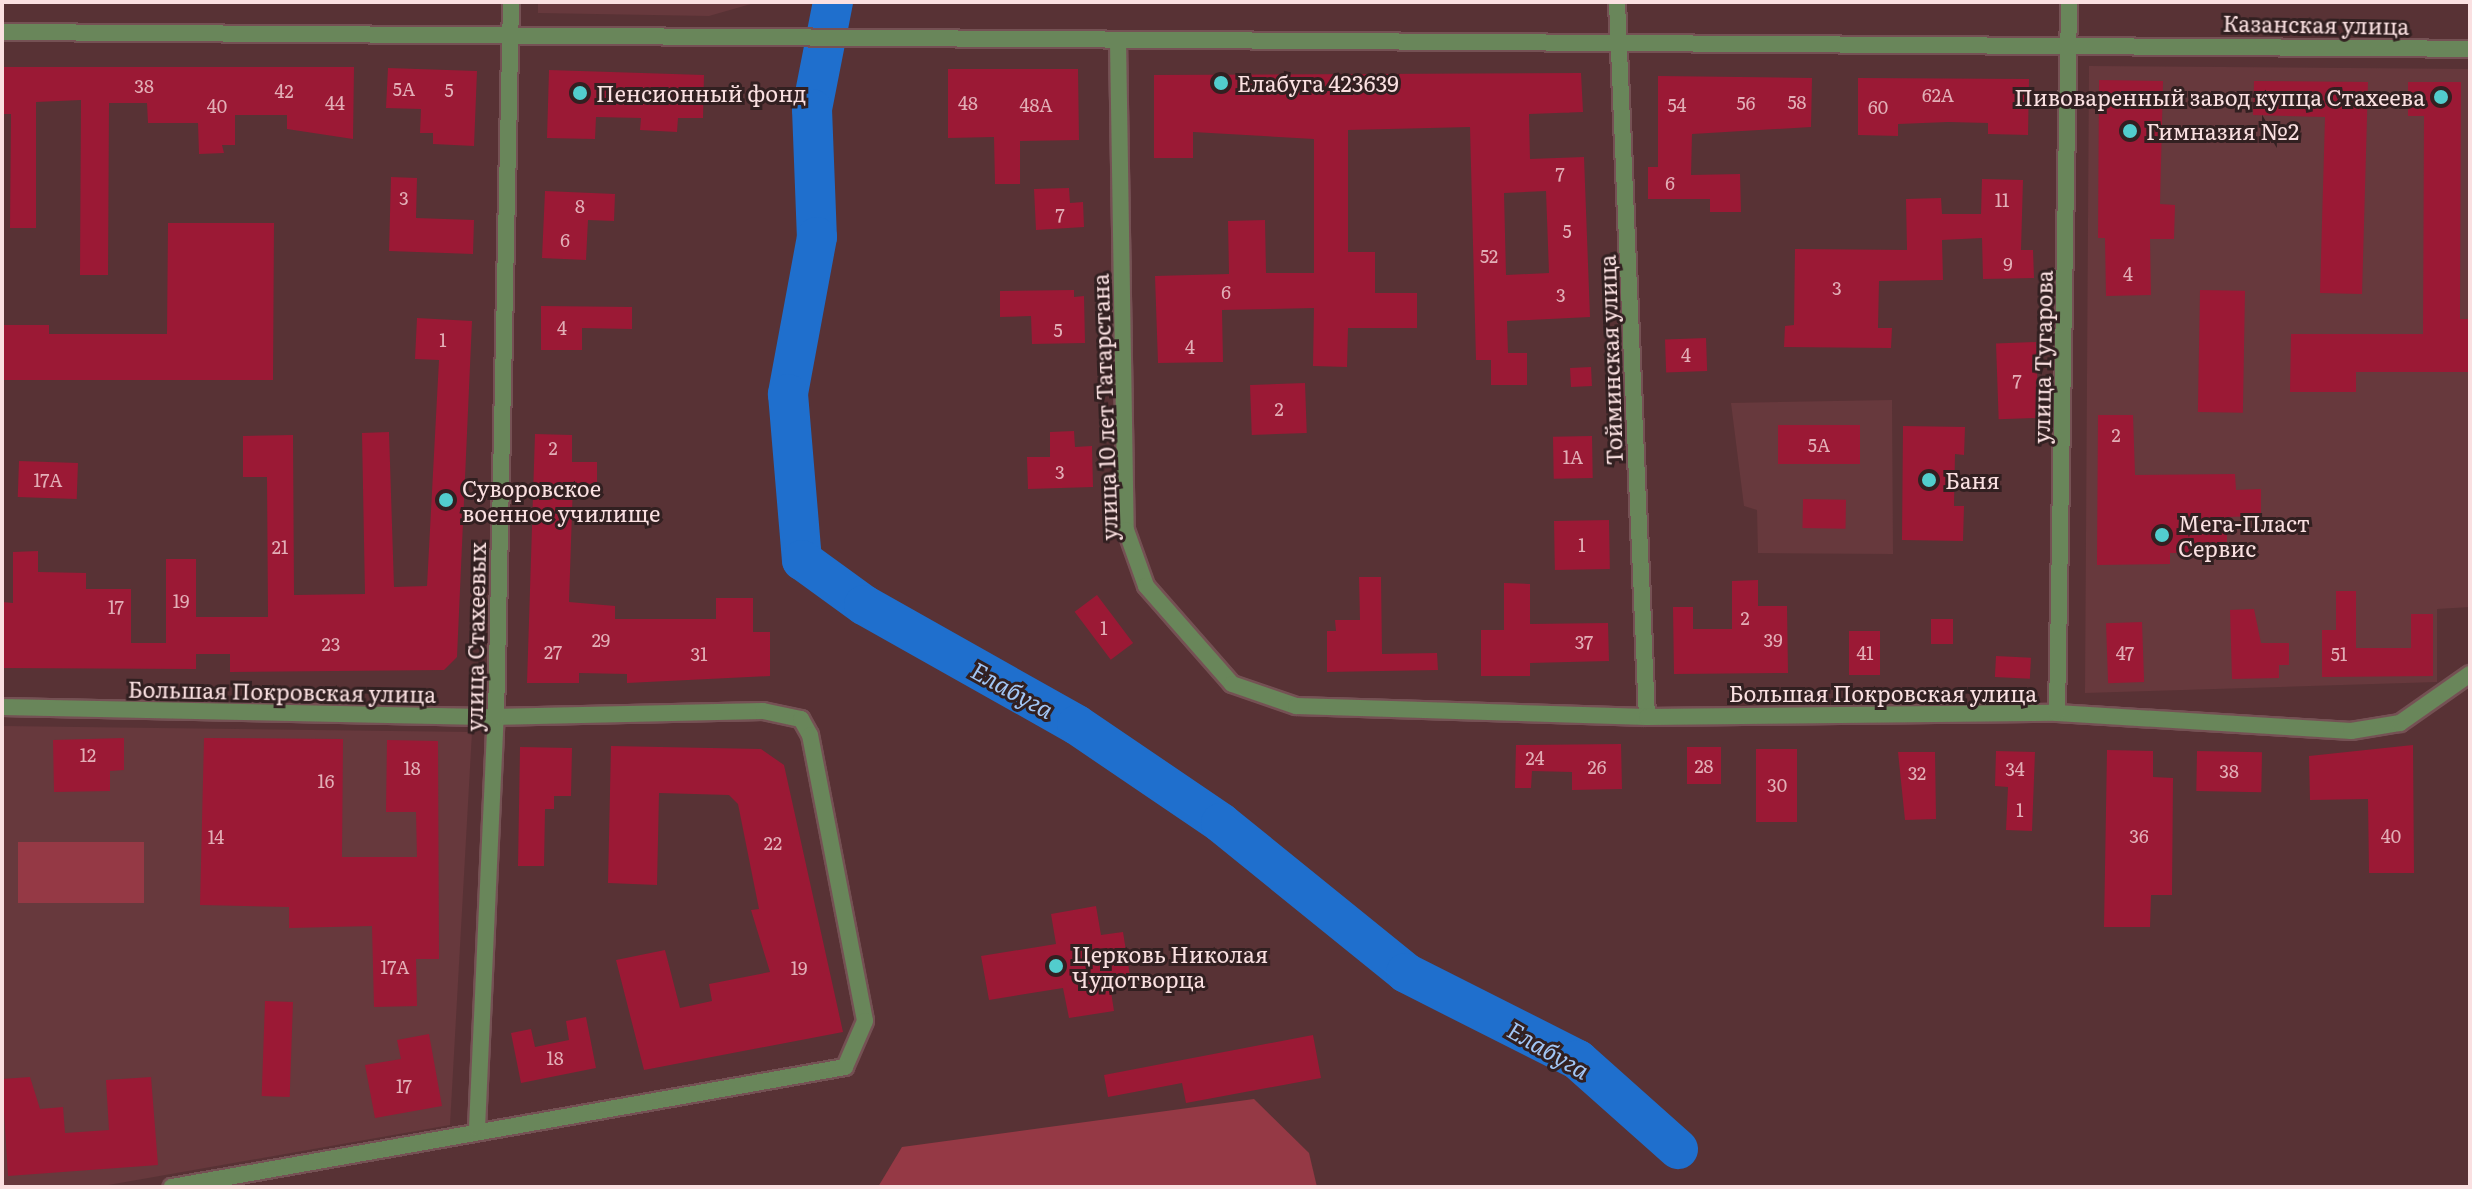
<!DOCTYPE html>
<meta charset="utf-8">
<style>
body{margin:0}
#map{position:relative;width:2472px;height:1189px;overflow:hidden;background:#583235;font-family:Literata,serif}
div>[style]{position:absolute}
.built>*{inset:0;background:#67393d}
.green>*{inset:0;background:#953945;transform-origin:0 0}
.river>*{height:40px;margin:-20px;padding:0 20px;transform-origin:20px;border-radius:20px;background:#1f6fcd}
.building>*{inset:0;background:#9b1935;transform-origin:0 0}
.roads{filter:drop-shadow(2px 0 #755154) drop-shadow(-2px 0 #755154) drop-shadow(0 2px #755154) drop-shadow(0 -2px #755154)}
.minor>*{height:16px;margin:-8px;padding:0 8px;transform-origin:8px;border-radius:8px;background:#69865a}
.tertiary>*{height:16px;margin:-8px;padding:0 8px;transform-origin:8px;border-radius:8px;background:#69865a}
.dots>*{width:22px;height:22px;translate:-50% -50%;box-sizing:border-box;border:4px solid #322021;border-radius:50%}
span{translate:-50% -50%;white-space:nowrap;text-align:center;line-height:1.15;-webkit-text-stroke:6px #322021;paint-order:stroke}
.number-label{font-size:18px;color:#e2aeb6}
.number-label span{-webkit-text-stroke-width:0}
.street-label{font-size:22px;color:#fae0e1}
.poi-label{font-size:22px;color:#fae0e1}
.left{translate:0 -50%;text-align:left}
.right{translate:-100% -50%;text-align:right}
.water-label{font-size:24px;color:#a2c6f5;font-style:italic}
.frame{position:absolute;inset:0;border:4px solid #fae0e1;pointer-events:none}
</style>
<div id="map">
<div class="built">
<div style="clip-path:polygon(538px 2px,758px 2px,709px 16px,538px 13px)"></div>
<div style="clip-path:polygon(2089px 66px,2470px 69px,2470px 607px,2437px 609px,2437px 682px,2085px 693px)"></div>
<div style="clip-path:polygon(1892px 400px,1893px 554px,1758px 553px,1757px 510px,1744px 506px,1731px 403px)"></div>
<div style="clip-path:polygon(2px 726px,472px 732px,450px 1125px,97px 1187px,3px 1187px)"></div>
</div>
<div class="green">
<div style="left:18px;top:842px;width:126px;height:61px"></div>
<div style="clip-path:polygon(1254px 1099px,1309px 1153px,1317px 1187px,878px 1187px,902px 1147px)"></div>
</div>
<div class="river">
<div style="left:833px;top:2px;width:109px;rotate:101.1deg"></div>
<div style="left:812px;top:109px;width:128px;rotate:87.8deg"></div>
<div style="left:817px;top:237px;width:160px;rotate:100.5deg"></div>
<div style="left:788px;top:394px;width:167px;rotate:85.2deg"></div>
<div style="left:802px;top:560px;width:77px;rotate:36deg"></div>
<div style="left:864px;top:605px;width:244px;rotate:29.4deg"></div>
<div style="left:1077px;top:725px;width:174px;rotate:34.2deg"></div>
<div style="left:1221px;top:823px;width:238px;rotate:39deg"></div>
<div style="left:1406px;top:973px;width:193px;rotate:26.8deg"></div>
<div style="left:1578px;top:1060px;width:134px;rotate:41.7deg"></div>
</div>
<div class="building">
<div style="clip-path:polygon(2px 67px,354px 67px,353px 139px,287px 129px,287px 115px,235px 115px,235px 145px,222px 145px,224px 153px,199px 154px,198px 123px,148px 123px,147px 103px,109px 103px,108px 275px,80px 275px,81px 100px,36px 102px,36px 228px,10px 228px,11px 114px,2px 114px)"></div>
<div style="clip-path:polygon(388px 68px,477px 71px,474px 146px,433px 144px,433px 133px,420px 133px,421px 109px,386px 108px)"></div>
<div style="clip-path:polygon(948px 69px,1078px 69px,1079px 140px,1020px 141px,1020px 184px,995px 184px,994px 137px,948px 138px)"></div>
<div style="clip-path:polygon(549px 70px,704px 75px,703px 118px,678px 118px,677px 132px,640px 130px,641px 118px,596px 117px,595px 139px,547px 138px)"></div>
<div style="clip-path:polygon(evenodd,1581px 73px,1583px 112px,1529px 114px,1530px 159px,1584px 157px,1590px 317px,1507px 321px,1508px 353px,1527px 353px,1527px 385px,1491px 385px,1491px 360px,1476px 360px,1470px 127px,1348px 130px,1348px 252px,1375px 252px,1375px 293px,1417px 293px,1417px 328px,1348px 328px,1347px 367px,1313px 366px,1314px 308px,1222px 310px,1223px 362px,1158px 363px,1155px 276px,1229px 274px,1228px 221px,1265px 220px,1266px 273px,1314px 273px,1314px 139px,1193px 132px,1193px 158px,1154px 158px,1154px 75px,1581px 73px,1546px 191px,1549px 273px,1506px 275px,1504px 193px,1546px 191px)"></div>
<div style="clip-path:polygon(1658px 76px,1812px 78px,1811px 127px,1692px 134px,1691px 175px,1740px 174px,1741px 212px,1710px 212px,1710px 199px,1648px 199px,1648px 167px,1658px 167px)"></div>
<div style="clip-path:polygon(1858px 78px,2029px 79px,2028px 135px,1988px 134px,1988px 123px,1948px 122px,1898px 124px,1898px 136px,1858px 135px)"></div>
<div style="clip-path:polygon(2099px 80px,2163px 81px,2160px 204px,2175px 205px,2174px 239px,2150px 239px,2151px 295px,2106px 296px,2105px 238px,2098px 238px)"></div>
<div style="clip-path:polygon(2254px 81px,2368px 82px,2362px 294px,2320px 293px,2325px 117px,2253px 115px)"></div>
<div style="clip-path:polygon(2408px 82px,2461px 82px,2460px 319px,2470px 319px,2470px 372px,2356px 372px,2356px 392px,2290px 392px,2291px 334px,2423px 334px,2424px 116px,2408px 116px)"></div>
<div style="clip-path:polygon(391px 177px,417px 178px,416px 218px,474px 220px,473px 254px,389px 251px)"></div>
<div style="clip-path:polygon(1982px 179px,2023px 180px,2021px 250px,2033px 250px,2034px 278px,1983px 279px,1982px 238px,1942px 240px,1943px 280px,1879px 281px,1878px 328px,1892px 328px,1891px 348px,1784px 347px,1785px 326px,1794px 325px,1795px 249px,1907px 250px,1906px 199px,1941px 198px,1942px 214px,1981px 214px)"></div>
<div style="clip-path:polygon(1069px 188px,1070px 203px,1083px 202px,1084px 227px,1036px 230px,1034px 189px)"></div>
<div style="clip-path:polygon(545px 191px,615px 194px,614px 221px,588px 220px,586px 260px,542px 258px)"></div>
<div style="clip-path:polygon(168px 223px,274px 223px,273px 380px,2px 380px,2px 325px,49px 325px,49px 334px,167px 334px)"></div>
<div style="clip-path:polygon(1074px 290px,1074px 297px,1084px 296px,1085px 343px,1032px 344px,1031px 316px,1000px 317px,1000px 291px)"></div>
<div style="left:2200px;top:290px;width:45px;height:122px;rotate:1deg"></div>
<div style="clip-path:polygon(541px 306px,632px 307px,632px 329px,582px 328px,582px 350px,541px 350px)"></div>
<div style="clip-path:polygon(417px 318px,472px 321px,457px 657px,444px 670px,230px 672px,230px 654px,196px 654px,196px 669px,2px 668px,2px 602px,13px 603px,13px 552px,38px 551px,38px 572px,86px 573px,86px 589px,131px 589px,131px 643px,166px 643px,166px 559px,196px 559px,196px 617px,268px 617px,267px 477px,243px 477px,243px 436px,293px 435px,294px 595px,365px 594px,362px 433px,389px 432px,394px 587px,427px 586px,439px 360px,415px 359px)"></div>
<div style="left:1706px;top:338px;width:33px;height:41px;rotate:88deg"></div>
<div style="left:2036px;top:342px;width:76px;height:40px;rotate:88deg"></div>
<div style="left:1591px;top:367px;width:19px;height:21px;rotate:87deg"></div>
<div style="left:1305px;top:383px;width:50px;height:55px;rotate:88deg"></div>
<div style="clip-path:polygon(2098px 415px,2133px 415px,2135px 475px,2235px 474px,2236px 490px,2261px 489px,2261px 516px,2227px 517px,2227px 553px,2170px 553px,2170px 564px,2097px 565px)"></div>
<div style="left:1778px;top:425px;width:82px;height:39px"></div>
<div style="clip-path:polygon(1903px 426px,1965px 427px,1964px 455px,1955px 454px,1954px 506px,1964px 506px,1963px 541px,1902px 540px)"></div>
<div style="clip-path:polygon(1074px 431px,1075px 447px,1092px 446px,1093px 487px,1028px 489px,1027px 457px,1050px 457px,1050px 432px)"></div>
<div style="clip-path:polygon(535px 434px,572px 435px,572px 462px,597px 462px,597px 484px,573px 483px,569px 602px,615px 606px,615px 619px,716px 619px,716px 598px,753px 598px,753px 632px,770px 632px,770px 676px,627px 683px,627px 674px,579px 673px,579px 683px,527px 683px)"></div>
<div style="left:1592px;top:436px;width:42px;height:39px;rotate:89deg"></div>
<div style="left:19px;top:461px;width:59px;height:36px;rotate:2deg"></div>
<div style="left:1803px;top:499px;width:43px;height:29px;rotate:1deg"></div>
<div style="left:1609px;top:520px;width:49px;height:55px;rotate:89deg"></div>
<div style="clip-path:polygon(1359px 577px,1381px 577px,1382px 654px,1437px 653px,1438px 670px,1327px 672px,1327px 631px,1336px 631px,1335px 620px,1360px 620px)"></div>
<div style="clip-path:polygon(1758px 580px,1758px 606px,1787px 606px,1788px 673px,1674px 674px,1673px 607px,1693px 607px,1693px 629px,1732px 629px,1732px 581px)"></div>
<div style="clip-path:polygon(1504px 583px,1530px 584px,1530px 624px,1608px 623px,1609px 661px,1530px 663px,1530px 676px,1481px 676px,1481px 630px,1504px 630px)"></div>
<div style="clip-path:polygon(2336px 591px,2356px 591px,2356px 648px,2411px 648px,2411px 614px,2433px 614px,2433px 676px,2322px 677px,2322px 630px,2336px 630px)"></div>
<div style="left:1097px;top:595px;width:60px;height:28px;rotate:53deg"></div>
<div style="clip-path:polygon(2254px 609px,2261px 643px,2289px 643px,2289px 665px,2279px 665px,2279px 678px,2232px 679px,2230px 610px)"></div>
<div style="left:1931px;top:619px;width:22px;height:25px"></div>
<div style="left:2142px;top:622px;width:60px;height:36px;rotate:88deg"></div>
<div style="left:1849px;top:631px;width:31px;height:44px"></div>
<div style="left:1996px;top:656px;width:35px;height:21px;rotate:3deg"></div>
<div style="clip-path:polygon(124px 738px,124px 770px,110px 771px,110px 791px,54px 792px,53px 740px)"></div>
<div style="clip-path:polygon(204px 738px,343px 739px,342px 857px,417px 857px,416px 812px,386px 812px,387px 740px,438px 741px,439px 959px,416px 959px,417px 1006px,374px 1007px,372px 926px,289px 928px,289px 907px,200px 905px)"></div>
<div style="clip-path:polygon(1621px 744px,1622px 789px,1572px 790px,1572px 772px,1532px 771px,1531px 788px,1515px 788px,1516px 745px)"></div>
<div style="clip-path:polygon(2413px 745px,2414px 873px,2369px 873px,2368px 799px,2310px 800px,2309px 756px)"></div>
<div style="clip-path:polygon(611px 746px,761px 749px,784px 765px,843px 1032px,644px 1070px,616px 960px,665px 950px,680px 1008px,712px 1001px,709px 984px,770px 972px,751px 910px,759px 909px,738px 804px,729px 795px,659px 793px,657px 885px,608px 883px)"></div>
<div style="clip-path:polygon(520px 747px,572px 748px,571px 796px,554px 796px,554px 809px,545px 809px,544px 866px,518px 866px)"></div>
<div style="left:1721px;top:747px;width:37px;height:34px;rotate:90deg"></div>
<div style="left:1756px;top:749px;width:41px;height:73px"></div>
<div style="clip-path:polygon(2107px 750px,2153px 751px,2153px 777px,2173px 778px,2172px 895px,2151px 895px,2150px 927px,2104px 927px)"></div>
<div style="clip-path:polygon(1996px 751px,2035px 752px,2032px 831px,2006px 830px,2008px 787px,1995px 786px)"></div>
<div style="left:2197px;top:751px;width:65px;height:40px;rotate:1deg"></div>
<div style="clip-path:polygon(1898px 752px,1935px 752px,1936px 819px,1905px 820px)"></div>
<div style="clip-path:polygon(1096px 906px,1101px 935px,1123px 932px,1130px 976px,1109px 979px,1114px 1011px,1069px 1018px,1063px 988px,989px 1000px,981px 956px,1056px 944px,1051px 914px)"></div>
<div style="left:265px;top:1001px;width:28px;height:95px;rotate:2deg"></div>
<div style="clip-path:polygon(586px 1017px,596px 1068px,521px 1083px,511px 1033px,531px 1029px,535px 1047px,569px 1040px,566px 1021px)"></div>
<div style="clip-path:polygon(429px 1034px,442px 1106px,375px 1118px,365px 1065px,401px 1059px,397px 1040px)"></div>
<div style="clip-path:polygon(1313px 1035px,1321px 1078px,1186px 1103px,1182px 1083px,1108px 1097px,1104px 1075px)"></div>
<div style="clip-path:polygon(30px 1077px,40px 1109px,63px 1107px,65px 1133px,109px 1130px,106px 1080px,151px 1077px,158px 1165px,8px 1176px,2px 1079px)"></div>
</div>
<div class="roads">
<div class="minor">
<div style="left:1617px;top:2px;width:716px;rotate:87.6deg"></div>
<div style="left:1118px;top:40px;width:490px;rotate:89.1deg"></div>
<div style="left:1126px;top:530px;width:59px;rotate:70.3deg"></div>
<div style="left:1146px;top:586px;width:130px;rotate:48.7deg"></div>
<div style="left:1232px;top:684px;width:68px;rotate:19deg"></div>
<div style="left:1296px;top:706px;width:351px;rotate:1.8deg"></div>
<div style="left:1647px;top:717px;width:410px;rotate:-0.6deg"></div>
<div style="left:2057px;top:713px;width:295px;rotate:3.5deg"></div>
<div style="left:2351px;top:731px;width:50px;rotate:-9.3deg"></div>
<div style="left:2400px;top:723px;width:85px;rotate:-35deg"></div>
<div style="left:2px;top:707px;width:494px;rotate:1.2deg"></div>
<div style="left:496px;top:717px;width:267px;rotate:-1.3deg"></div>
<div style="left:763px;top:711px;width:39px;rotate:12deg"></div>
<div style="left:801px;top:719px;width:18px;rotate:61deg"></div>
<div style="left:810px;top:735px;width:291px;rotate:79.1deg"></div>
<div style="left:865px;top:1021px;width:50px;rotate:113.5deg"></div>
<div style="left:845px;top:1067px;width:684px;rotate:169.89deg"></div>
<div style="left:2057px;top:713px;width:711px;rotate:-89.03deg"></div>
<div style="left:477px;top:1128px;width:411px;rotate:-87.4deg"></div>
<div style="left:496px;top:717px;width:715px;rotate:-88.8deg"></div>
</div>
<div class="tertiary">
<div style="left:2px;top:32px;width:2468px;rotate:0.39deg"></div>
</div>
</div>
<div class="dots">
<div style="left:1221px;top:83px;background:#52cdcd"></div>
<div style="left:580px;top:93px;background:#52cdcd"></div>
<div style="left:2441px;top:97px;background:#52cdcd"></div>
<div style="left:2130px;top:131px;background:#52cdcd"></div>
<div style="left:1929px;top:480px;background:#52cdcd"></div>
<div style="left:446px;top:500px;background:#52cdcd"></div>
<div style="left:2162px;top:535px;background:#52cdcd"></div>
<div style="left:1056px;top:966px;background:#52cdcd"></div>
</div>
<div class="number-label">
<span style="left:144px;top:86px">38</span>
<span style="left:404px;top:89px">5А</span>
<span style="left:449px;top:90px">5</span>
<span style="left:284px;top:91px">42</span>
<span style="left:1938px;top:95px">62А</span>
<span style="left:1797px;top:102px">58</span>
<span style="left:335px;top:103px">44</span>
<span style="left:968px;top:103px">48</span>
<span style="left:1746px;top:103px">56</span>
<span style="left:1036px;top:105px">48А</span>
<span style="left:1677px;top:105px">54</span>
<span style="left:217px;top:106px">40</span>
<span style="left:1878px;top:107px">60</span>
<span style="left:1560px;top:174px">7</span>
<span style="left:1670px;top:183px">6</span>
<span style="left:404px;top:198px">3</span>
<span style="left:2002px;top:200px">11</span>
<span style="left:580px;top:206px">8</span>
<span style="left:1060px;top:215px">7</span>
<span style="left:1567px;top:231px">5</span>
<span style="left:565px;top:240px">6</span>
<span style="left:1489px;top:256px">52</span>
<span style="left:2008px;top:264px">9</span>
<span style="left:2128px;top:274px">4</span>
<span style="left:1837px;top:288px">3</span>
<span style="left:1226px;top:292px">6</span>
<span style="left:1561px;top:295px">3</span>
<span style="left:562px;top:328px">4</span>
<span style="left:1058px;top:330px">5</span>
<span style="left:443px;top:340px">1</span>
<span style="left:1190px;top:347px">4</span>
<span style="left:1686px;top:355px">4</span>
<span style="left:2017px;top:381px">7</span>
<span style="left:1279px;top:409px">2</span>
<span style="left:2116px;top:435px">2</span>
<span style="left:1819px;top:445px">5А</span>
<span style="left:553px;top:448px">2</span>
<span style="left:1573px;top:457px">1А</span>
<span style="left:1060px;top:472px">3</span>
<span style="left:48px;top:480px">17А</span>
<span style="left:1582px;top:545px">1</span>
<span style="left:280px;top:547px">21</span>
<span style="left:181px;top:601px">19</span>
<span style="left:116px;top:607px">17</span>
<span style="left:1745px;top:618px">2</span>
<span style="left:1104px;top:628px">1</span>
<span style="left:601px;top:640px">29</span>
<span style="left:1773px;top:640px">39</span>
<span style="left:1584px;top:642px">37</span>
<span style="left:331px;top:644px">23</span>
<span style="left:553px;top:652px">27</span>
<span style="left:1865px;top:653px">41</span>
<span style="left:2125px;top:653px">47</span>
<span style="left:699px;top:654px">31</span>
<span style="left:2339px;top:654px">51</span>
<span style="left:88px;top:755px">12</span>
<span style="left:1535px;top:758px">24</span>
<span style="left:1704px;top:766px">28</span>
<span style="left:1597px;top:767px">26</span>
<span style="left:412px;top:768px">18</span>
<span style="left:2015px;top:769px">34</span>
<span style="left:2229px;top:771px">38</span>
<span style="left:1917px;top:773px">32</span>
<span style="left:326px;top:781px">16</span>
<span style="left:1777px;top:785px">30</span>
<span style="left:2020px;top:810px">1</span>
<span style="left:2139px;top:836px">36</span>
<span style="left:2391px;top:836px">40</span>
<span style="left:216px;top:837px">14</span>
<span style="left:773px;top:843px">22</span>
<span style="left:395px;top:967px">17А</span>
<span style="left:799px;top:968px">19</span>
<span style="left:555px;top:1058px">18</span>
<span style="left:404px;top:1086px">17</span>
</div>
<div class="street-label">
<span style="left:2316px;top:24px;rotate:1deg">Казанская улица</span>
<span style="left:2042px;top:357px;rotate:-89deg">улица Тугарова</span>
<span style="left:1610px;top:360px;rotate:-92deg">Тойминская улица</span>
<span style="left:1104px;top:407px;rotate:-92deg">улица 10 лет Татарстана</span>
<span style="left:475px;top:637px;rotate:-89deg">улица Стахеевых</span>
<span style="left:282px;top:691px;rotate:1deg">Большая Покровская улица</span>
<span style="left:1883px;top:693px">Большая Покровская улица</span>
</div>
<div class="poi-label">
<span class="left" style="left:1237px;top:83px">Елабуга 423639</span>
<span class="left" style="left:596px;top:93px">Пенсионный фонд</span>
<span class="right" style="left:2425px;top:97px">Пивоваренный завод купца Стахеева</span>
<span class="left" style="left:2146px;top:131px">Гимназия №2</span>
<span class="left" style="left:1945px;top:480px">Баня</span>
<span class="left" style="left:462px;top:500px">Суворовское<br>военное училище</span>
<span class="left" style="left:2178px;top:535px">Мега-Пласт<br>Сервис</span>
<span class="left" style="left:1072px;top:966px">Церковь Николая<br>Чудотворца</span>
</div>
<div class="water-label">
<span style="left:1013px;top:689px;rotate:29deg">Елабуга</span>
<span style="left:1549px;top:1049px;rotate:30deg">Елабуга</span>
</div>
<div class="frame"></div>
</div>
